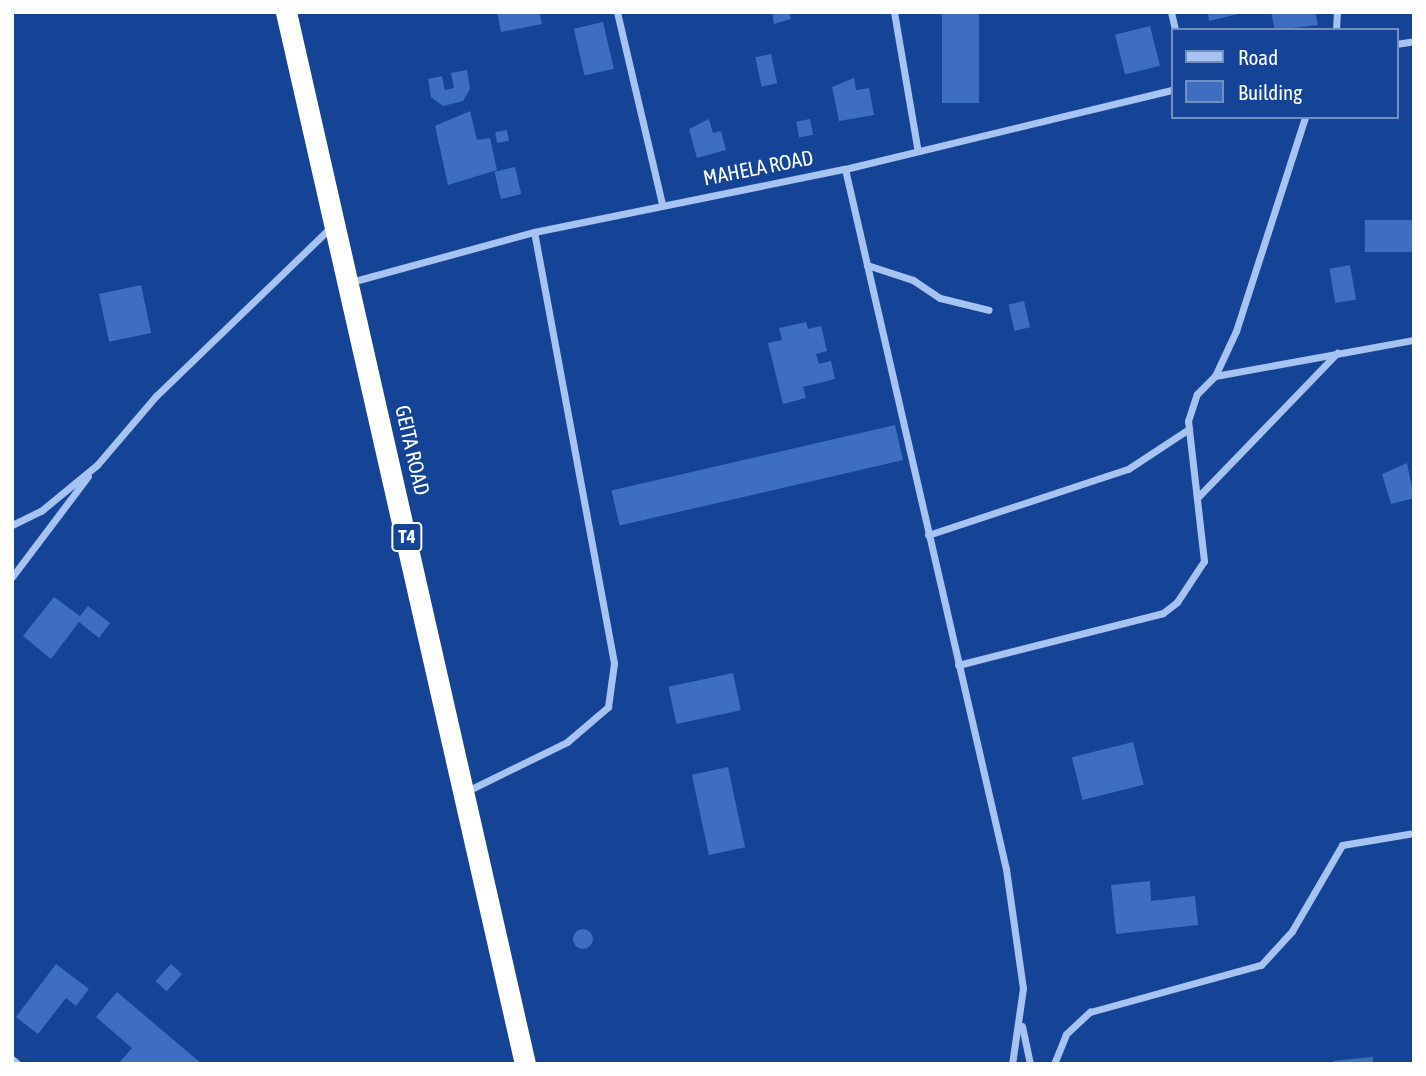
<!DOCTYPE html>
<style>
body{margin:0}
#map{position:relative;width:1426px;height:1076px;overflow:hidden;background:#154497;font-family:"Asap Condensed",sans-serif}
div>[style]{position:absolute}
.building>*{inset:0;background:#3d6ebf;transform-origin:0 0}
.round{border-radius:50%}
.street>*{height:7px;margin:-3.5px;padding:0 3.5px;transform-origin:3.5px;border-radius:3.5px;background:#a7c3f2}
.highway>*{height:21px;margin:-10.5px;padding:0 10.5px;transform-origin:10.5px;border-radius:10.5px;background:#fff}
span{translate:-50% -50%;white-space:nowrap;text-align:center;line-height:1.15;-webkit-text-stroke:6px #154497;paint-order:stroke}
.shield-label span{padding:2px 5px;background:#154497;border:2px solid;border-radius:5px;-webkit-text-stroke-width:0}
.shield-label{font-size:19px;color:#fff;font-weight:700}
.street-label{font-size:21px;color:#fff}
.frame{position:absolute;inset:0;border:14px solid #fff;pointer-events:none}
.legend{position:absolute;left:1171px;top:28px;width:228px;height:91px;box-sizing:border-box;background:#154497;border:2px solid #738fc1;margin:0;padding:9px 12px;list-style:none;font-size:21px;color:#fff}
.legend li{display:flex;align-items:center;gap:14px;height:35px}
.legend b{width:35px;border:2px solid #738fc1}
</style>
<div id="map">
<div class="building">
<div style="clip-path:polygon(497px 12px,539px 12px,542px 24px,501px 32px)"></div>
<div style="clip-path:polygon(772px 12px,789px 12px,791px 19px,774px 24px)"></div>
<div style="left:942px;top:12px;width:37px;height:91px"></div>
<div style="clip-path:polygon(1208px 12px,1242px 12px,1242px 13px,1209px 21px)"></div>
<div style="clip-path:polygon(1271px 12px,1315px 12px,1318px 25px,1275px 30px)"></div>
<div style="left:603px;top:22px;width:48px;height:30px;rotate:77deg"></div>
<div style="left:1150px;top:26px;width:41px;height:36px;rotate:76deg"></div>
<div style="left:771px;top:54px;width:30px;height:16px;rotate:78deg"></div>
<div style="clip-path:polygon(467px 70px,470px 89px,463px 101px,443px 106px,431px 97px,428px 79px,442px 76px,445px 90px,454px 88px,451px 73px)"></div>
<div style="clip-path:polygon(854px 78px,856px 90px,869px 88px,874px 115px,839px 121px,832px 87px)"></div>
<div style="clip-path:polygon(470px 111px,477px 140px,490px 138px,497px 170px,448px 185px,435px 126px)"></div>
<div style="clip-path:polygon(709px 119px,713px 133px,721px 131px,726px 150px,697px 158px,689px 129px)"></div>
<div style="left:810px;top:119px;width:16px;height:14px;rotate:79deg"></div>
<div style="left:507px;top:130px;width:11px;height:12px;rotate:80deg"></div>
<div style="left:515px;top:167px;width:28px;height:21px;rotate:77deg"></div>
<div style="left:1414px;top:220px;width:32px;height:49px;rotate:90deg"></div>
<div style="left:1350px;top:265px;width:35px;height:21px;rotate:80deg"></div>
<div style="left:141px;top:285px;width:49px;height:43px;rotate:78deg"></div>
<div style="left:1024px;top:301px;width:27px;height:16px;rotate:77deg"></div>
<div style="clip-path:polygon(806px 322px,808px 329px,821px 326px,827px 351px,816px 354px,819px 364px,831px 361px,835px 379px,803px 387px,806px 398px,783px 404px,768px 343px,782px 340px,779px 328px)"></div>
<div style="left:895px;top:425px;width:36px;height:291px;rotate:77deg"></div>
<div style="clip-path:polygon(1407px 463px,1414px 498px,1391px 504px,1382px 474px)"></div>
<div style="clip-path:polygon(54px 597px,80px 616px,88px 606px,110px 623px,99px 638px,79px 622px,51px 659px,23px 636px)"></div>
<div style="left:733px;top:673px;width:38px;height:66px;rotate:78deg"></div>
<div style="left:1133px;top:742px;width:44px;height:63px;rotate:76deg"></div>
<div style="left:728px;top:767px;width:82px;height:37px;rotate:78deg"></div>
<div style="clip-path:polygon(1150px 881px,1151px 901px,1195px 896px,1198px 925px,1116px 934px,1111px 885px)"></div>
<div class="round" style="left:573px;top:929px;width:20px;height:20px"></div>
<div style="clip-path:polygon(56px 964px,89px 989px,76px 1006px,66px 998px,38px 1034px,16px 1017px)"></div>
<div style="left:171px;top:964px;width:15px;height:23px;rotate:42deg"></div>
<div style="clip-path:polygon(117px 992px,202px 1064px,118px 1064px,132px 1048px,96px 1017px)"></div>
<div style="clip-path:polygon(1373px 1057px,1373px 1064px,1333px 1064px,1333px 1061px)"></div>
</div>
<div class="street">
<div style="left:617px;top:12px;width:197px;rotate:76.8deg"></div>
<div style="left:894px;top:12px;width:137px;rotate:80.3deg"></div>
<div style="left:1171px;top:12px;width:18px;rotate:77deg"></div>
<div style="left:1336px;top:30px;width:18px;rotate:-87deg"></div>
<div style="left:1396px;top:44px;width:18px;rotate:-9deg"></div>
<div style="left:845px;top:169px;width:718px;rotate:77.05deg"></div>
<div style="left:1006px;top:869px;width:120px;rotate:81.9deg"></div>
<div style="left:1023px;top:988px;width:77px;rotate:98.2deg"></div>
<div style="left:867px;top:265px;width:48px;rotate:18.1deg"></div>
<div style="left:913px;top:280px;width:32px;rotate:34deg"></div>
<div style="left:940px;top:298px;width:50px;rotate:13.8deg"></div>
<div style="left:351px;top:282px;width:190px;rotate:-15.3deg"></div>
<div style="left:534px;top:232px;width:317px;rotate:-11.5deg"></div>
<div style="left:845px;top:169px;width:336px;rotate:-13.6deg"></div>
<div style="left:1215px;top:376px;width:50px;rotate:-65deg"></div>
<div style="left:1236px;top:331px;width:225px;rotate:-72.1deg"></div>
<div style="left:1197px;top:498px;width:202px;rotate:-46deg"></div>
<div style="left:12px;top:525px;width:32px;rotate:-26deg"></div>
<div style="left:41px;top:511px;width:72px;rotate:-39.4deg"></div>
<div style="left:97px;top:465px;width:91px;rotate:-49.5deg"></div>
<div style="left:156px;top:396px;width:242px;rotate:-44deg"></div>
<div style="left:928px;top:535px;width:211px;rotate:-18.3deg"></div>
<div style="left:1128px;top:469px;width:73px;rotate:-33.3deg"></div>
<div style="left:12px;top:577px;width:126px;rotate:-53deg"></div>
<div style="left:958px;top:665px;width:211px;rotate:-14.2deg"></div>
<div style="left:1163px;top:613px;width:18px;rotate:-38deg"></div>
<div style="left:1177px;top:602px;width:49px;rotate:-56.6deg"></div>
<div style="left:1204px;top:561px;width:141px;rotate:-96.5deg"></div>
<div style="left:1188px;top:421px;width:28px;rotate:-72deg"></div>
<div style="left:1197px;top:394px;width:25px;rotate:-45deg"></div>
<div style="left:1215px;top:376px;width:202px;rotate:-10.3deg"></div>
<div style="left:465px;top:792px;width:114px;rotate:-26.1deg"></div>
<div style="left:567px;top:742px;width:54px;rotate:-40.5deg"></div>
<div style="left:608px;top:707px;width:44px;rotate:-82.2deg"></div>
<div style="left:614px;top:663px;width:438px;rotate:-100.5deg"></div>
<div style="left:1022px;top:1026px;width:39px;rotate:78deg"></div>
<div style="left:12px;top:1059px;width:8px;rotate:40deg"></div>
<div style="left:1054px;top:1064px;width:32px;rotate:-68deg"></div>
<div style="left:1066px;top:1034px;width:33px;rotate:-43deg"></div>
<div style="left:1090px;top:1012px;width:177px;rotate:-15.4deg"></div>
<div style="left:1261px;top:965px;width:46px;rotate:-47.6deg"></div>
<div style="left:1292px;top:931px;width:99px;rotate:-59.8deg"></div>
<div style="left:1342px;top:845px;width:73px;rotate:-9.5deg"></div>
</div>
<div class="highway">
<div style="left:286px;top:12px;width:1079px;rotate:77.2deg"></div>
</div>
<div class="shield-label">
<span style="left:407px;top:537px">T4</span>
</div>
<div class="street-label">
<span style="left:758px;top:167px;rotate:-11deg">MAHELA ROAD</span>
<span style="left:413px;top:450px;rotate:77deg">GEITA ROAD</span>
</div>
<div class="frame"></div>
<ul class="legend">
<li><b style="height:9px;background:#a7c3f2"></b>Road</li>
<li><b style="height:19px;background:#3d6ebf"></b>Building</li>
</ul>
</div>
